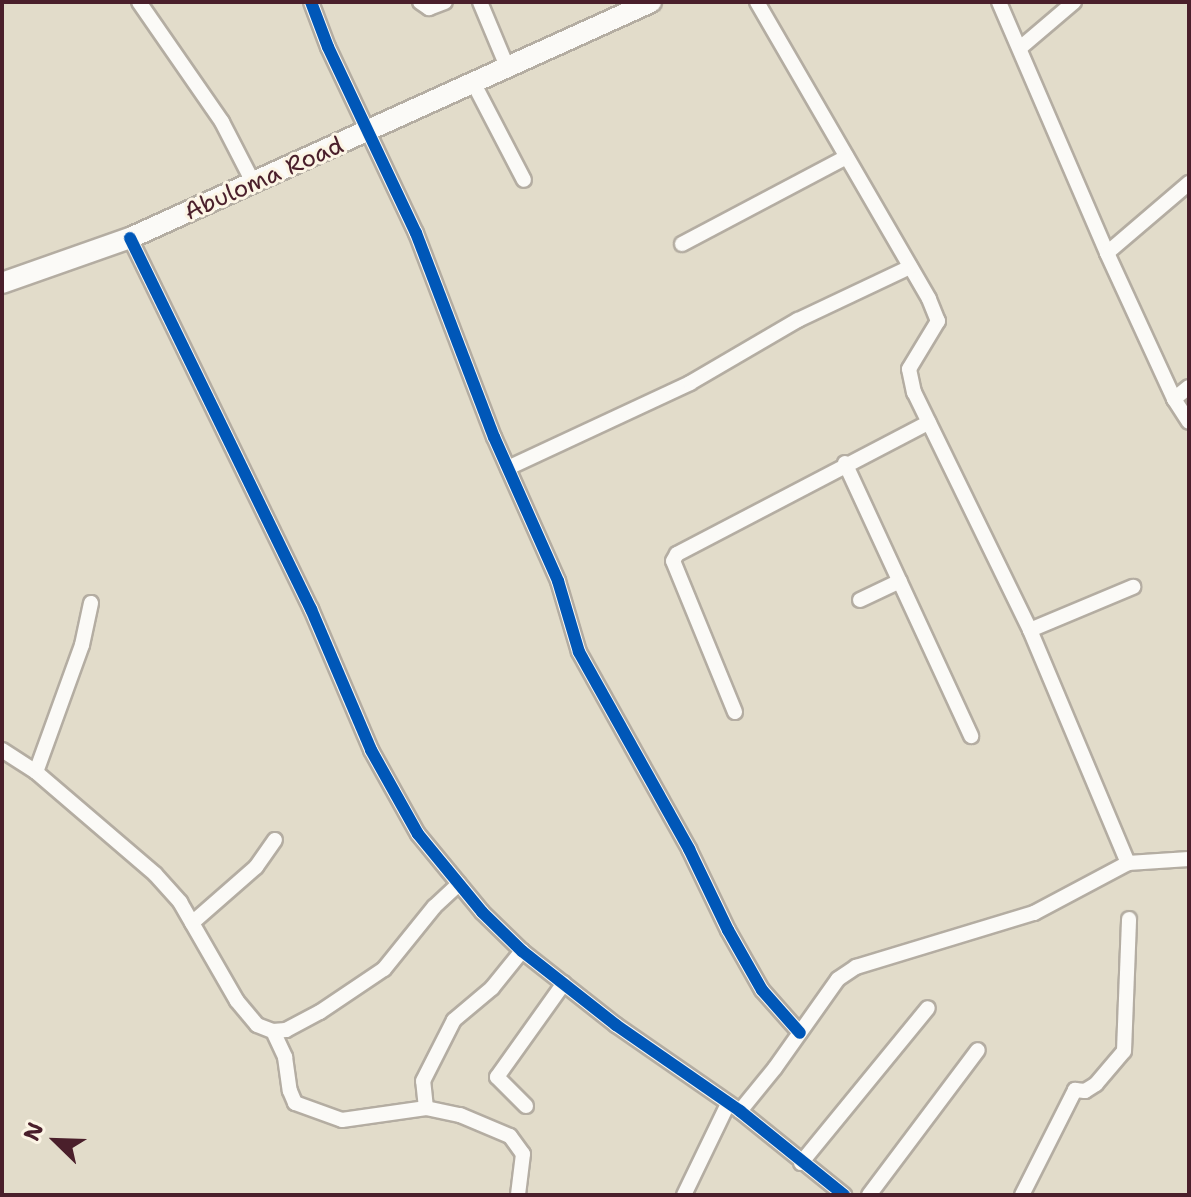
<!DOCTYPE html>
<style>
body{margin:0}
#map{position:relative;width:1191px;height:1197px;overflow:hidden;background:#e2dcca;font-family:"Shantell Sans",sans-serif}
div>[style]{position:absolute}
.roads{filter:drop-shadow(2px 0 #b4ada2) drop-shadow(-2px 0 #b4ada2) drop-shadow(0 2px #b4ada2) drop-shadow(0 -2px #b4ada2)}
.street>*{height:14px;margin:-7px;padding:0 7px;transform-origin:7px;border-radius:7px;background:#fbfaf7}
.secondary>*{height:20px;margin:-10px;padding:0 10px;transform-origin:10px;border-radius:10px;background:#fbfaf7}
.cycleway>*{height:12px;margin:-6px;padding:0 6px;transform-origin:6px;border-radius:6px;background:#0057b8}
span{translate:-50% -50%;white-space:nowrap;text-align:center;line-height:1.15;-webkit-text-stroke:6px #fcf5e5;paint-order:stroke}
.street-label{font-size:24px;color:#4a1f2b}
.frame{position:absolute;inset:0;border:4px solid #4a1f2b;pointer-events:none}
.north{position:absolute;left:16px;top:1101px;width:80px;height:80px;-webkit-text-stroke:6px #fcf5e5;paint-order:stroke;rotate:293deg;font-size:22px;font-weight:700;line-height:32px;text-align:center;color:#4a1f2b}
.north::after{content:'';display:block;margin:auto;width:28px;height:36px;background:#4a1f2b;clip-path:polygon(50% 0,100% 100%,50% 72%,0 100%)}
</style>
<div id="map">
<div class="roads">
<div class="street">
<div style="left:139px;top:2px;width:146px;rotate:55.3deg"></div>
<div style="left:222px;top:122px;width:70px;rotate:62.7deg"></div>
<div style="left:311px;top:2px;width:48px;rotate:69.3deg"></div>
<div style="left:328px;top:47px;width:206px;rotate:64.7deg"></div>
<div style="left:416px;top:233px;width:218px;rotate:69.1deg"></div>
<div style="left:494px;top:437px;width:158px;rotate:66deg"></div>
<div style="left:558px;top:581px;width:74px;rotate:73.5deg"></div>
<div style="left:579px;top:652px;width:226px;rotate:60.8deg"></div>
<div style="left:689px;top:849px;width:90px;rotate:64.3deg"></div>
<div style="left:728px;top:930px;width:69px;rotate:60.5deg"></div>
<div style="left:762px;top:990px;width:57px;rotate:48.5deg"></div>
<div style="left:420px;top:2px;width:11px;rotate:34deg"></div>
<div style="left:429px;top:8px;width:17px;rotate:-21deg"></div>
<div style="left:480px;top:2px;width:73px;rotate:67.3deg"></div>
<div style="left:757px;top:2px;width:343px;rotate:59.9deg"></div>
<div style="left:929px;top:299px;width:24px;rotate:68deg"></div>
<div style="left:938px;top:321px;width:56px;rotate:121.1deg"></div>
<div style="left:909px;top:369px;width:24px;rotate:78deg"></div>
<div style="left:914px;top:392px;width:265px;rotate:64deg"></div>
<div style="left:1030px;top:630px;width:253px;rotate:67.2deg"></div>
<div style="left:999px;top:2px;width:273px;rotate:66.7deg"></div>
<div style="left:1107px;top:253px;width:161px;rotate:65.3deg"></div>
<div style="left:1174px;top:399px;width:27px;rotate:57deg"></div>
<div style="left:1020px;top:48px;width:71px;rotate:-40.4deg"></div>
<div style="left:474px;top:84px;width:108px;rotate:62.5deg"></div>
<div style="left:130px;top:238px;width:413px;rotate:64deg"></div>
<div style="left:311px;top:609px;width:153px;rotate:66.9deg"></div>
<div style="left:371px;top:750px;width:96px;rotate:60.8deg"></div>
<div style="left:418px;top:834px;width:101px;rotate:50.6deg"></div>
<div style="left:482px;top:912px;width:56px;rotate:44.3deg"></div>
<div style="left:522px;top:951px;width:120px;rotate:38.2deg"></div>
<div style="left:616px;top:1025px;width:151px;rotate:34.7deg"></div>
<div style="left:740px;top:1111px;width:134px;rotate:38.9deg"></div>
<div style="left:682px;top:244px;width:186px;rotate:-27.9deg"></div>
<div style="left:1107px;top:253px;width:108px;rotate:-40.5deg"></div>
<div style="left:1174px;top:399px;width:19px;rotate:-39deg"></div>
<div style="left:845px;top:463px;width:301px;rotate:65.2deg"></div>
<div style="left:508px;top:468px;width:201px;rotate:-25deg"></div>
<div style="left:690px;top:383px;width:125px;rotate:-30.3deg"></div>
<div style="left:798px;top:320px;width:124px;rotate:-25.3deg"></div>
<div style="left:860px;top:600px;width:44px;rotate:-25.4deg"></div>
<div style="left:1030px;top:630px;width:112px;rotate:-22.7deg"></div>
<div style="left:735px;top:712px;width:163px;rotate:-112.3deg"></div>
<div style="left:673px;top:561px;width:8px;rotate:-60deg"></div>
<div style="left:677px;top:554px;width:284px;rotate:-27.6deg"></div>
<div style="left:2px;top:750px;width:40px;rotate:32.9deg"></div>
<div style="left:36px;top:772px;width:157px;rotate:40.6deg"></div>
<div style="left:155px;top:874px;width:38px;rotate:48deg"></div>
<div style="left:180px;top:902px;width:114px;rotate:60.1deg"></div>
<div style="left:237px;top:1001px;width:31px;rotate:50deg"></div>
<div style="left:257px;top:1025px;width:17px;rotate:21deg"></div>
<div style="left:273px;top:1031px;width:13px;rotate:-4deg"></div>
<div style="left:286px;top:1030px;width:38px;rotate:-28deg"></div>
<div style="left:320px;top:1012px;width:77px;rotate:-33.9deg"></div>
<div style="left:384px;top:969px;width:80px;rotate:-51.1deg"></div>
<div style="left:434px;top:907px;width:34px;rotate:-43deg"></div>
<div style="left:36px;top:772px;width:135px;rotate:-70.1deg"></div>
<div style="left:82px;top:645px;width:43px;rotate:-77.9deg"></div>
<div style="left:192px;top:923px;width:85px;rotate:-41.2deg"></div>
<div style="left:256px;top:867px;width:33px;rotate:-55deg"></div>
<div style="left:273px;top:1031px;width:29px;rotate:65deg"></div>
<div style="left:285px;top:1057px;width:34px;rotate:82deg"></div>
<div style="left:290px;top:1091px;width:13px;rotate:67deg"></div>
<div style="left:295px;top:1103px;width:50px;rotate:19.9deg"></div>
<div style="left:342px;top:1120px;width:85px;rotate:-8.1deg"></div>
<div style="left:426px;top:1108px;width:35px;rotate:12deg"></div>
<div style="left:460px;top:1115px;width:54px;rotate:22.8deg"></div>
<div style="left:510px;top:1136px;width:22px;rotate:54deg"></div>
<div style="left:523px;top:1154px;width:41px;rotate:97deg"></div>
<div style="left:526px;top:1106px;width:41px;rotate:-135deg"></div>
<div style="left:497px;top:1077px;width:115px;rotate:-54.5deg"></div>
<div style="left:426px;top:1108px;width:27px;rotate:-96deg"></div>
<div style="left:423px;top:1081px;width:68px;rotate:-63.1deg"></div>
<div style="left:454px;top:1020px;width:50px;rotate:-40.1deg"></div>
<div style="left:492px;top:988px;width:48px;rotate:-51deg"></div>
<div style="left:740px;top:1111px;width:55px;rotate:-50.9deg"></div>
<div style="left:775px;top:1068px;width:109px;rotate:-54.7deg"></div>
<div style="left:838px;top:979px;width:22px;rotate:-34deg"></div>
<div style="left:856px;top:967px;width:186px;rotate:-16.9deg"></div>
<div style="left:1034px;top:913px;width:106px;rotate:-28deg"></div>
<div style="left:1128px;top:863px;width:61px;rotate:-3.8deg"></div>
<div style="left:801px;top:1163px;width:200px;rotate:-50.7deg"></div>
<div style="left:684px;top:1195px;width:101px;rotate:-64.2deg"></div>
<div style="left:869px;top:1195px;width:181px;rotate:-53.1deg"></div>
<div style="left:1022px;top:1195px;width:118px;rotate:-63.2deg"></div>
<div style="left:1075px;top:1090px;width:10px;rotate:6deg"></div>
<div style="left:1085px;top:1091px;width:13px;rotate:-32deg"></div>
<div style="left:1096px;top:1084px;width:43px;rotate:-49.7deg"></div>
<div style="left:1124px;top:1051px;width:132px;rotate:-87.8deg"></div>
</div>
<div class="secondary">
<div style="left:2px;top:283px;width:136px;rotate:-19.4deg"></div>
<div style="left:130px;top:238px;width:572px;rotate:-24.37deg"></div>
</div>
</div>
<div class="cycleway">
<div style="left:311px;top:2px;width:48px;rotate:69.3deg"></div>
<div style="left:328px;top:47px;width:206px;rotate:64.7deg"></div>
<div style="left:416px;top:233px;width:218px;rotate:69.1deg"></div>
<div style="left:494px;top:437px;width:158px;rotate:66deg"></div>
<div style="left:558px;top:581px;width:74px;rotate:73.5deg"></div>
<div style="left:579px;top:652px;width:226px;rotate:60.8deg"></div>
<div style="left:689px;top:849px;width:90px;rotate:64.3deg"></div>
<div style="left:728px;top:930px;width:69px;rotate:60.5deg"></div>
<div style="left:762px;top:990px;width:57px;rotate:48.5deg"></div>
<div style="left:130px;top:238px;width:413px;rotate:64deg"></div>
<div style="left:311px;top:609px;width:153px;rotate:66.9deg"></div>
<div style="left:371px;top:750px;width:96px;rotate:60.8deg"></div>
<div style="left:418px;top:834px;width:101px;rotate:50.6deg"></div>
<div style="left:482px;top:912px;width:56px;rotate:44.3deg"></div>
<div style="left:522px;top:951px;width:120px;rotate:38.2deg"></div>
<div style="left:616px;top:1025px;width:151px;rotate:34.7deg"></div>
<div style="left:740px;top:1111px;width:134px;rotate:38.9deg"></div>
</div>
<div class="street-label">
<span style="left:264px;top:179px;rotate:-24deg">Abuloma Road</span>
</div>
<div class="frame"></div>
<div class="north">N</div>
</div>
